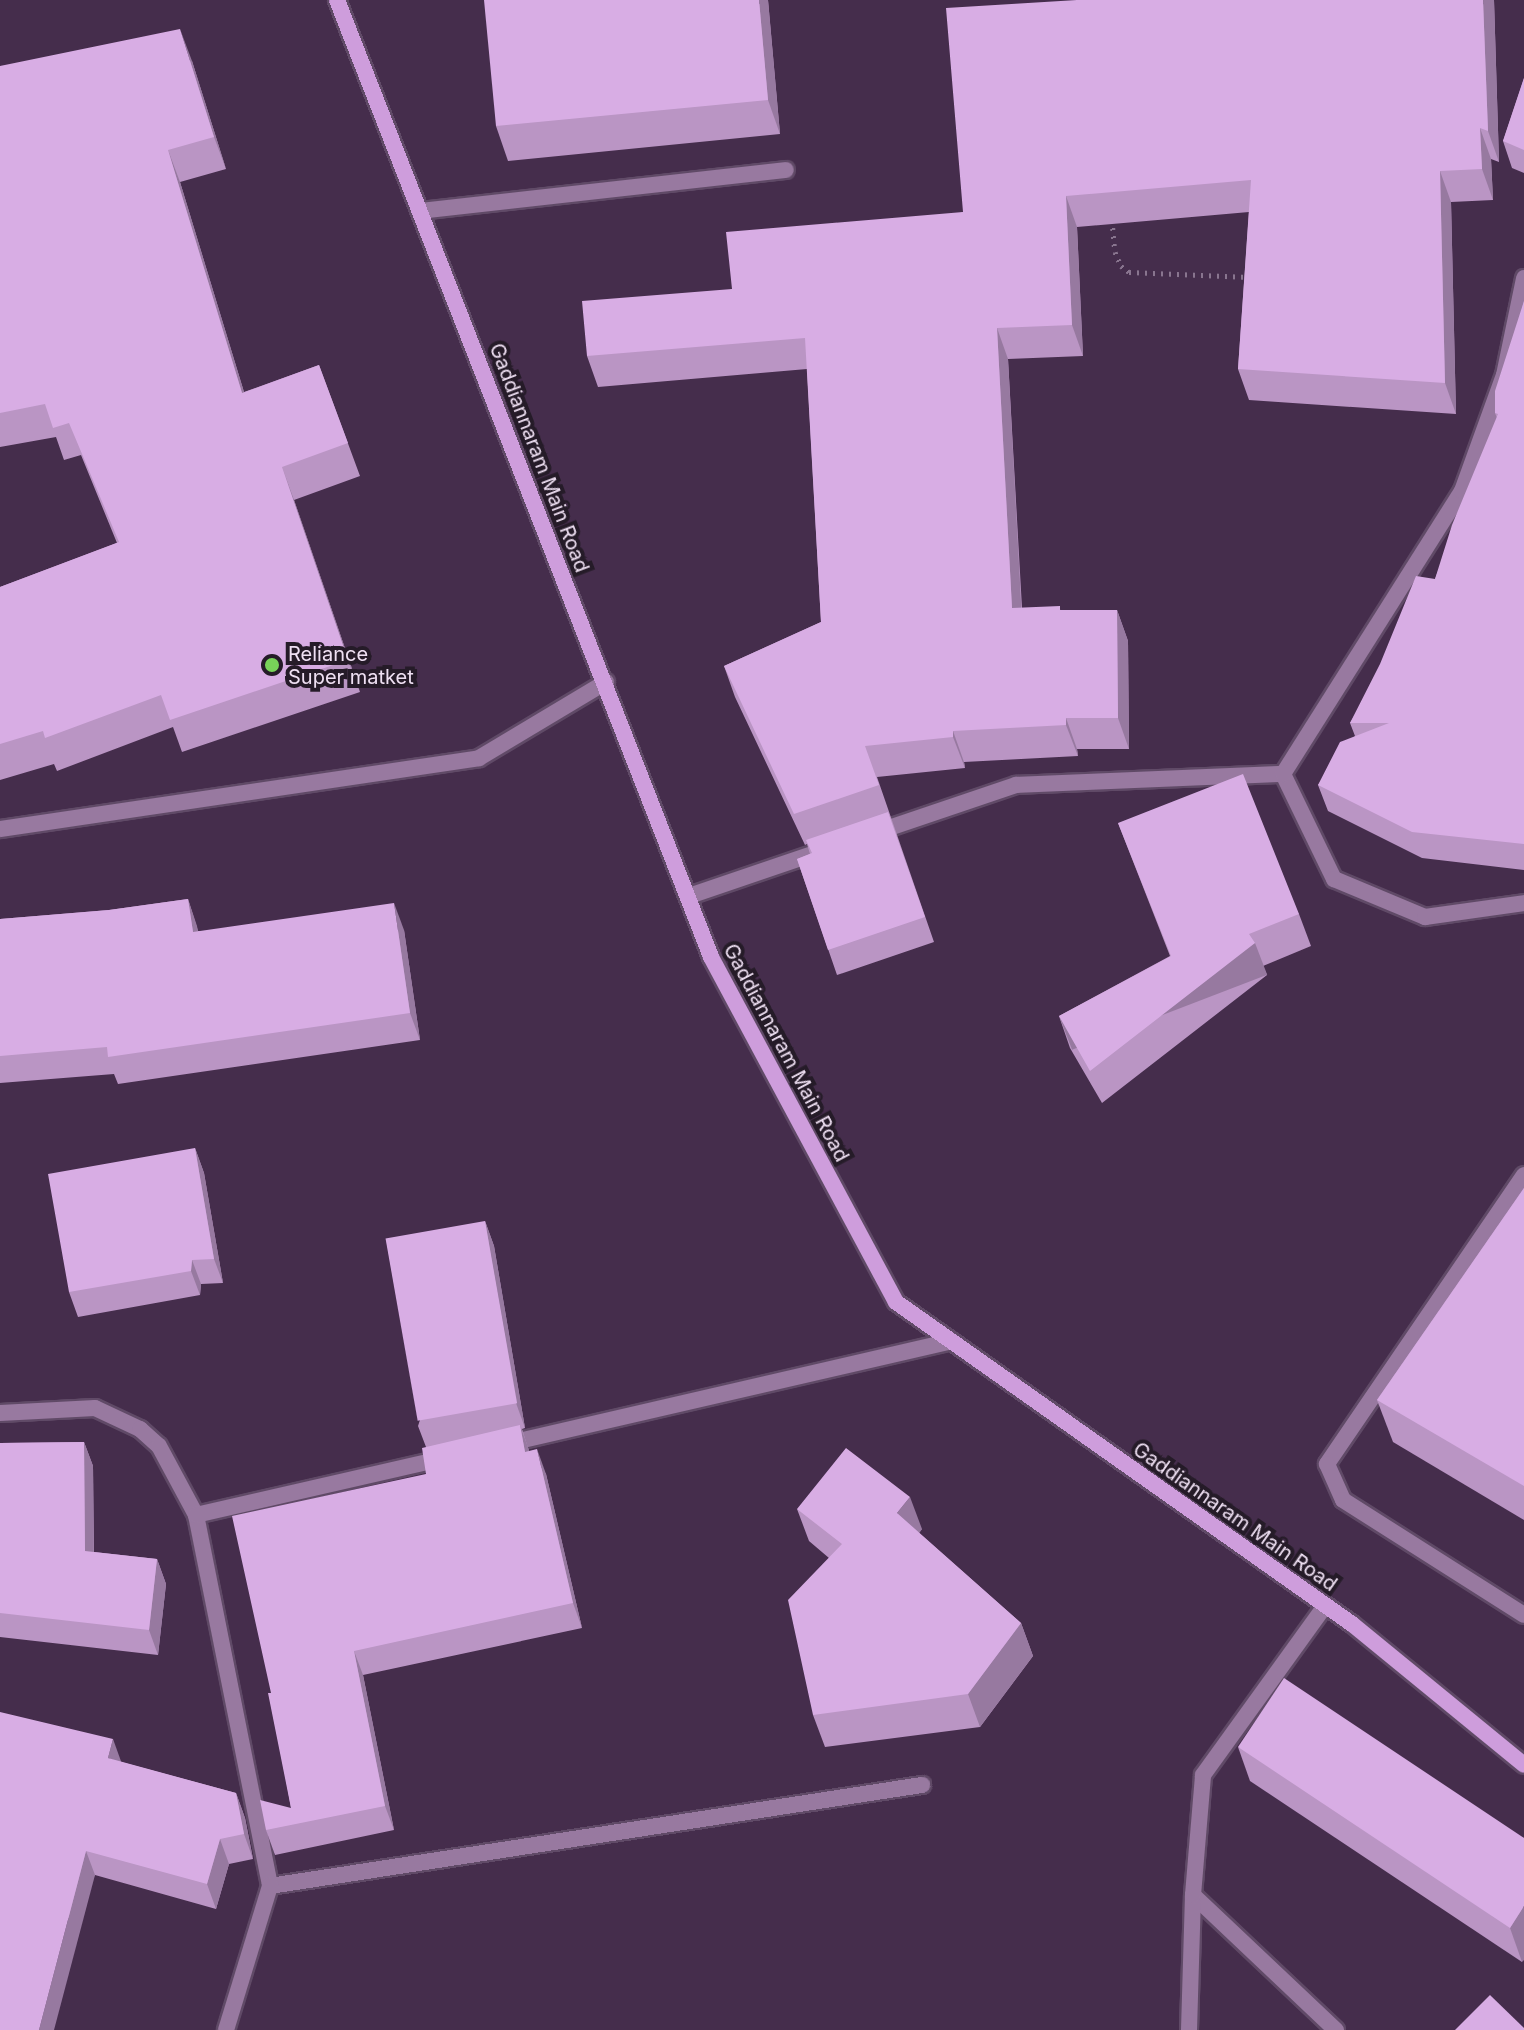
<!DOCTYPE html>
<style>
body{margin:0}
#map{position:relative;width:1524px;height:2030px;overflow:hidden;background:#452d4c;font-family:Inter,sans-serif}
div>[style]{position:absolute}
.path>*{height:5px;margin-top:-2.5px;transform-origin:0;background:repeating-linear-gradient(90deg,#89758f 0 2px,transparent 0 8px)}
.roads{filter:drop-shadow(2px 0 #604a67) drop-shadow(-2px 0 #604a67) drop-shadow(0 2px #604a67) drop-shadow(0 -2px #604a67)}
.service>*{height:16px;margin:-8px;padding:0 8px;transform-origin:8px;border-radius:8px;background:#9879a0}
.minor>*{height:16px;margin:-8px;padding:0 8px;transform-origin:8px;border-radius:8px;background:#9879a0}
.secondary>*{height:16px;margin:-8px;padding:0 8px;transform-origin:8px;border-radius:8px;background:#ce9ddc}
.wall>*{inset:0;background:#ba95c4}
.shaded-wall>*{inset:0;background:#9779a0;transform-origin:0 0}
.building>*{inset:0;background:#d8ade4;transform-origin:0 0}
.dots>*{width:22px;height:22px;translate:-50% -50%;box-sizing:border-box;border:4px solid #251b28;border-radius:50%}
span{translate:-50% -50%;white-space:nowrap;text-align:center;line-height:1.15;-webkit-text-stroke:8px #251b28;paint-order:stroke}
.street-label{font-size:20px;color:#efe0f3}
.poi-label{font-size:20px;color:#efe0f3}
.left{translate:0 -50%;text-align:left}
</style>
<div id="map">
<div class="path">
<div style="left:1112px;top:220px;width:32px;rotate:85deg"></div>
<div style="left:1115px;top:252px;width:15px;rotate:67deg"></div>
<div style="left:1121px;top:266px;width:10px;rotate:37deg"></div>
<div style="left:1129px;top:272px;width:120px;rotate:2.4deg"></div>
</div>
<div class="roads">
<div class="service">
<div style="left:1524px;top:1175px;width:350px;rotate:124.3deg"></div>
<div style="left:1327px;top:1464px;width:39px;rotate:66deg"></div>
<div style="left:1343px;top:1500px;width:214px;rotate:32.4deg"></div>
</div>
<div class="minor">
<div style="left:420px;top:211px;width:368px;rotate:-6.4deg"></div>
<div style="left:1283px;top:774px;width:117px;rotate:64.1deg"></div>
<div style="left:1334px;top:879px;width:99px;rotate:22.7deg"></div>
<div style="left:1425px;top:917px;width:100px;rotate:-8deg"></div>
<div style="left:0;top:829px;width:484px;rotate:-8.4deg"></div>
<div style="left:479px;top:758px;width:148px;rotate:-30.9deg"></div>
<div style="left:874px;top:833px;width:150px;rotate:-18.7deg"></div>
<div style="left:1016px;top:785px;width:267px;rotate:-2.4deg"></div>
<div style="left:1283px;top:774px;width:335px;rotate:-57.7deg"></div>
<div style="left:1462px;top:491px;width:123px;rotate:-70.1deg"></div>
<div style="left:1504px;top:375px;width:99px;rotate:-78.3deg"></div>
<div style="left:689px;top:896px;width:136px;rotate:-18.8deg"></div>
<div style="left:0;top:1413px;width:95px;rotate:-3deg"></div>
<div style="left:95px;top:1408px;width:50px;rotate:25deg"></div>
<div style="left:140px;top:1429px;width:25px;rotate:42deg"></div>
<div style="left:159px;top:1446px;width:78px;rotate:61.8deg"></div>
<div style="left:196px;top:1515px;width:378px;rotate:78.7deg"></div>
<div style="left:270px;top:1886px;width:660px;rotate:-8.81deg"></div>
<div style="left:506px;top:1444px;width:457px;rotate:-13deg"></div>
<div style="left:196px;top:1515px;width:254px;rotate:-12.9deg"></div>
<div style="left:1193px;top:1895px;width:197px;rotate:43.4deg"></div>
<div style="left:226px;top:2030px;width:151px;rotate:-73deg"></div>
<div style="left:1189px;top:2030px;width:135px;rotate:-88.3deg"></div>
<div style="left:1193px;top:1895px;width:120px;rotate:-85.2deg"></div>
<div style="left:1203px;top:1775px;width:208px;rotate:-54.2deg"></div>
</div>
<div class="secondary">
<div style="left:337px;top:0;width:1027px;rotate:68.65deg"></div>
<div style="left:711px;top:957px;width:391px;rotate:61.8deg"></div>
<div style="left:896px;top:1302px;width:558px;rotate:35.23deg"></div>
<div style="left:1352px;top:1624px;width:222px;rotate:39.3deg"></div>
</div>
</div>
<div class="wall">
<div style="clip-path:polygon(768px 0,780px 134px,508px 161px,496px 126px)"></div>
<div style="clip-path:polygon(1494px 0,1499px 162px,1491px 159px,1493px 200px,1451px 202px,1456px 414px,1249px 400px,1238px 369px,1249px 212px,1077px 227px,1083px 356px,1008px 359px,1022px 608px,1062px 610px,1117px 610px,1128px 641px,1129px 749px,1077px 749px,1078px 756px,964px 762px,965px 768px,877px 777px,934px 942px,837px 975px,797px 859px,810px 854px,807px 844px,805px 845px,735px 697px,724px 666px,821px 622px,807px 369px,598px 387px,587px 356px,732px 289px,963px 212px)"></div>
<div style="clip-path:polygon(192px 61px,226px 169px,180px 182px,244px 392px,319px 365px,360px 476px,294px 500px,360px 692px,182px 752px,173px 727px,57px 771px,54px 764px,0 780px,0 587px,117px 543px,81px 455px,64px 460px,56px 437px,0 447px,0 66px)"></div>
<div style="clip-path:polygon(1524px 78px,1524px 173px,1512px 168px,1503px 141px)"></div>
<div style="clip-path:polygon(1524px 301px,1524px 870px,1422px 858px,1328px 811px,1318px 785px,1355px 736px,1350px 723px,1435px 579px,1497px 418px,1495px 413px)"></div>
<div style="clip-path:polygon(1118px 823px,1299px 914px,1311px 946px,1263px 966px,1267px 975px,1102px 1103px,1070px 1048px,1059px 1016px,1170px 956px)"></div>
<div style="clip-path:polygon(188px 899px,198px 931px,404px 930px,420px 1040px,118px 1084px,114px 1074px,0 1083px,0 919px,109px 910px)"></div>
<div style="clip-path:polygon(195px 1148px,204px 1173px,223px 1283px,201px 1284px,200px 1295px,78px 1317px,69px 1292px)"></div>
<div style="clip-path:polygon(1524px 1188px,1524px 1520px,1393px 1442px,1377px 1400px)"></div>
<div style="clip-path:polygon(485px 1221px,494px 1246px,525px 1428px,522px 1429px,529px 1451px,546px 1474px,582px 1628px,363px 1675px,394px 1830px,275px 1855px,266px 1830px,291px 1808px,271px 1693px,426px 1474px,426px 1447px,418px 1426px)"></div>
<div style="clip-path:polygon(84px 1442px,93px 1466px,94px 1552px,157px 1559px,166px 1584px,158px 1655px,0 1637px,0 1443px)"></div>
<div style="clip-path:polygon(797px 1509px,922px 1529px,919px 1533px,1021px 1623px,1033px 1656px,980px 1727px,825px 1747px,813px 1715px,829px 1558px,809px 1541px)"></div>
<div style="clip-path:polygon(1238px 1747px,1524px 1838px,1522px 1962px,1250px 1781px)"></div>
<div style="clip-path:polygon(121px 1762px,236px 1793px,245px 1818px,253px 1859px,229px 1864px,216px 1909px,95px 1875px,0 2030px)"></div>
</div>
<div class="shaded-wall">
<div style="clip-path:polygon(759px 0,768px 0,780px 134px,768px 100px)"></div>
<div style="clip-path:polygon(1483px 0,1494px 0,1499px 162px,1488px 131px)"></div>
<div style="clip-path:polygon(180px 29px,192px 61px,226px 169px,214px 137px)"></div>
<div style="clip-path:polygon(1480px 128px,1491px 159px,1493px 200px,1482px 169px)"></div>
<div style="clip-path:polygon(168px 150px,180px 182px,254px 425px,242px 393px)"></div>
<div style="clip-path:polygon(1440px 171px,1451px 202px,1456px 414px,1445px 383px)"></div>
<div style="clip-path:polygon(1066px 196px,1077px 227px,1083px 356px,1072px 325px)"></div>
<div style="clip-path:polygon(997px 328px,1008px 359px,1023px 639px,1012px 608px)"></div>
<div style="clip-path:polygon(282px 467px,294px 500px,360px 692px,348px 660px)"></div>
<div style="clip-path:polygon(1117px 610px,1128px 641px,1129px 749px,1118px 718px)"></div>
<div style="clip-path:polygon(1066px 718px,1077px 749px,1078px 756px,1066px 725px)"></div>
<div style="clip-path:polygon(953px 731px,964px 762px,965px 768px,953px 737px)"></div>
<div style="clip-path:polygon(188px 899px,197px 926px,203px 959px,193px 932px)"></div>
<div style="clip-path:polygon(394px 903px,404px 930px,420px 1040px,410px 1013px)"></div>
<div style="left:1255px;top:943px;width:34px;height:209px;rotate:69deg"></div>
<div style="clip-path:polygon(195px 1148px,204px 1173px,223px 1283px,214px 1259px)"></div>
<div style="clip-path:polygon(485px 1221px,494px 1246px,525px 1428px,516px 1403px)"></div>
<div style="clip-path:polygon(192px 1260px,201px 1284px,200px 1295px,191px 1271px)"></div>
<div style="clip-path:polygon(520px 1425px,529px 1450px,534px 1477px,525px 1452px)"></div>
<div style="clip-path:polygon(84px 1442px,93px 1466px,94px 1576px,85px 1551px)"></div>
<div style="clip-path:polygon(537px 1449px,546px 1474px,582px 1628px,573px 1603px)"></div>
<div style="clip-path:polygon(910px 1497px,922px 1529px,909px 1546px,897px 1513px)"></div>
<div style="clip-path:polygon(157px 1559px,166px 1584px,158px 1655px,149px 1630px)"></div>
<div style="clip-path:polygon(1021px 1623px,1033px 1656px,980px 1727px,968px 1694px)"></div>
<div style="clip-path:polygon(354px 1651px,363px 1675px,394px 1830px,385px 1806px)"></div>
<div style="clip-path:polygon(113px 1739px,122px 1764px,108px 1758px)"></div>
<div style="clip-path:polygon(236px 1793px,245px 1818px,253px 1859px,244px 1834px)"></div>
<div style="clip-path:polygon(220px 1839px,229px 1864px,216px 1909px,207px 1884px)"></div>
<div style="clip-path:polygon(86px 1851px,95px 1875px,54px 2030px,39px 2030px)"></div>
<div style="clip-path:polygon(1524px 1906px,1524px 1960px,1522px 1962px,1510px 1928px)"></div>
</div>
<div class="building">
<div style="clip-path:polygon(484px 0,759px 0,768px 100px,496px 126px)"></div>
<div style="clip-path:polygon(1077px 0,1483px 0,1488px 131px,1480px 128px,1482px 169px,1440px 171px,1445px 383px,1238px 369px,1251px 180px,1066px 196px,1072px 325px,997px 328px,1012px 608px,1060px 606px,1060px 610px,1117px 610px,1118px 718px,1066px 718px,1066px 725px,953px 731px,953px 737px,865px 746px,879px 785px,794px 814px,724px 666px,821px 622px,805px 338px,587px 356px,582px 301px,732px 289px,726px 232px,963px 212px,946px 8px)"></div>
<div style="clip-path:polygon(180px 29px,214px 137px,168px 150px,242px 393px,319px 365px,348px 443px,282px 467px,348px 660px,170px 720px,161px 695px,45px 738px,43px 731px,0 744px,0 587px,119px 542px,69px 423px,53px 428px,45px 404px,0 413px,0 66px)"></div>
<div style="clip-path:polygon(1524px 78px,1524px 150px,1503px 141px)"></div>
<div style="clip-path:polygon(1524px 301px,1524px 844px,1412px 832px,1318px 785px,1340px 742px,1389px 723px,1350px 723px,1380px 664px,1416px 576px,1435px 579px,1452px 525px,1498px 414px,1495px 413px,1495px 391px)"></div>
<div style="clip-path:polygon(1243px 774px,1299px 914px,1249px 934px,1255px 943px,1090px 1071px,1059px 1016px,1171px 956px,1118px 823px)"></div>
<div style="clip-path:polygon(888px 812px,925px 917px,828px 950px,797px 859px,812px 853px,806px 840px)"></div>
<div style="clip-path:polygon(188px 899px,193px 932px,394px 903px,410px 1013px,108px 1057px,107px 1047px,0 1056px,0 919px,109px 910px)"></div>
<div style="clip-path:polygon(195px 1148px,214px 1259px,192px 1260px,191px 1271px,69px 1292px,48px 1174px)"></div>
<div style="clip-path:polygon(1524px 1188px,1524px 1486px,1377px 1400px)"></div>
<div style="left:485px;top:1221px;width:185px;height:101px;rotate:80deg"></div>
<div style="clip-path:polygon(520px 1425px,525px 1452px,537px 1449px,573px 1603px,354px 1651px,385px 1806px,266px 1830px,260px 1800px,291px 1808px,268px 1693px,271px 1693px,232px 1516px,426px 1474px,422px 1448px)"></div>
<div style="clip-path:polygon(84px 1442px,85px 1551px,157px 1559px,149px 1630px,0 1613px,0 1443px)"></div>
<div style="clip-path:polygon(846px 1448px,910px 1497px,897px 1513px,1021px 1623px,968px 1694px,813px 1715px,788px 1600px,842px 1544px,797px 1509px)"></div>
<div style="clip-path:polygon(1284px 1678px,1524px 1838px,1524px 1906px,1510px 1928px,1238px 1747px)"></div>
<div style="clip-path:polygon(0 1712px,113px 1739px,108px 1758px,236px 1793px,244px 1834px,220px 1839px,207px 1884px,86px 1851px,39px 2030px,0 2030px)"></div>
<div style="clip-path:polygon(1490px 1995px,1524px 2028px,1524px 2030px,1455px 2030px)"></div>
</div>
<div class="dots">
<div style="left:272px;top:665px;background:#78d259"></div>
</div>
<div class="street-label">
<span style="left:539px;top:458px;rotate:69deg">Gaddiannaram Main Road</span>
<span style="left:786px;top:1053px;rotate:62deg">Gaddiannaram Main Road</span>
<span style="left:1235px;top:1517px;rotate:35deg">Gaddiannaram Main Road</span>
</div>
<div class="poi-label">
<span class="left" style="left:288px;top:666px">Reliance<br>Super matket</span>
</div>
</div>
